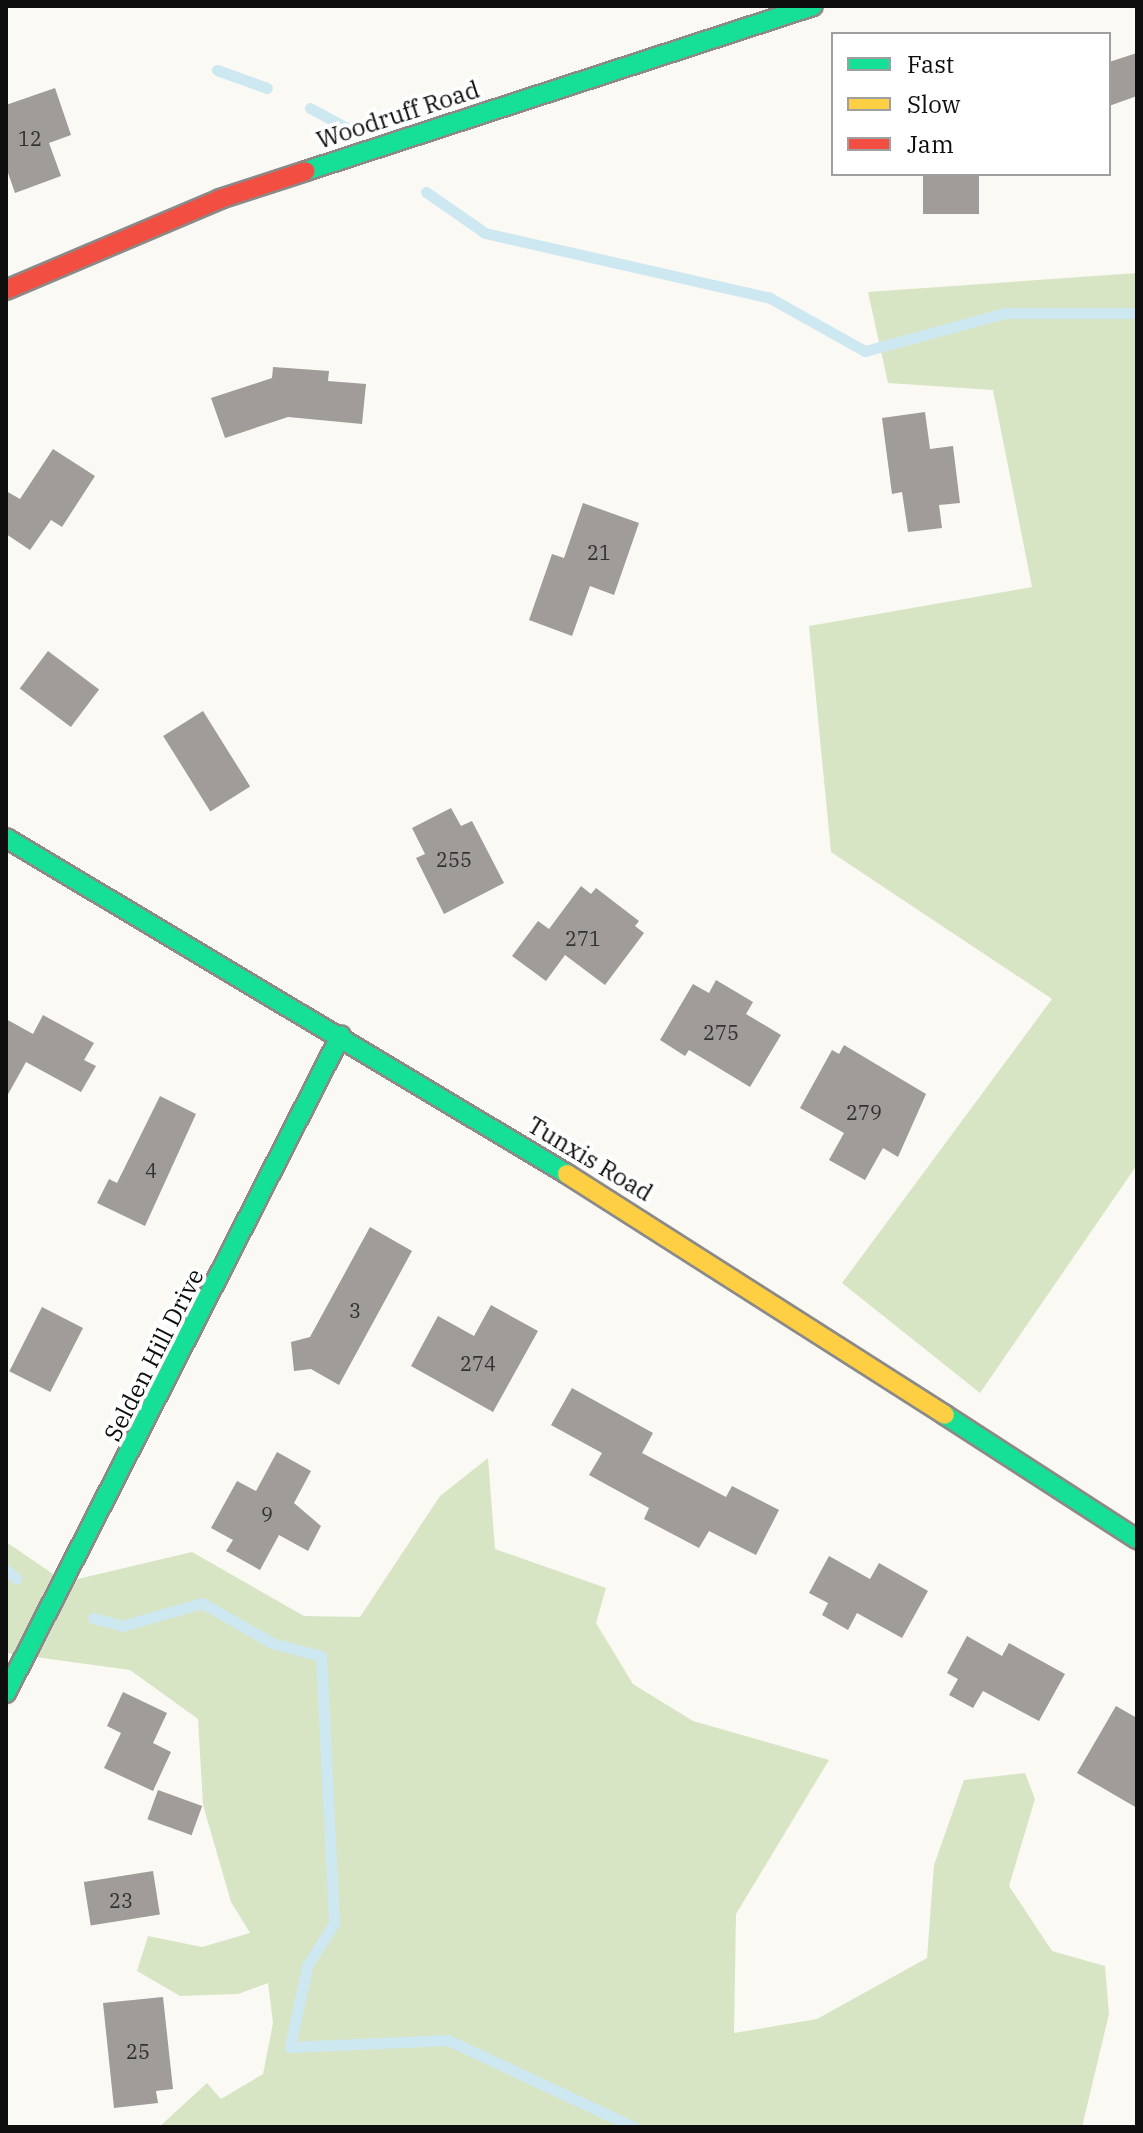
<!DOCTYPE html>
<style>
body{margin:0}
#map{position:relative;width:1143px;height:2133px;overflow:hidden;background:#fbf9f4;font-family:"IBM Plex Serif",serif}
div>[style]{position:absolute}
.forest>*{inset:0;background:#d7e5c5}
.stream>*{height:11px;margin:-5.5px;padding:0 5.5px;transform-origin:5.5px;border-radius:5.5px;background:#cee8f1}
.building>*{inset:0;background:#9f9c99;transform-origin:0 0}
.roads{filter:drop-shadow(2px 0 #8b8a88) drop-shadow(-2px 0 #8b8a88) drop-shadow(0 2px #8b8a88) drop-shadow(0 -2px #8b8a88)}
.fast>*{height:18px;margin:-9px;padding:0 9px;transform-origin:9px;border-radius:9px;background:#16e098}
.slow>*{height:18px;margin:-9px;padding:0 9px;transform-origin:9px;border-radius:9px;background:#ffcf43}
.jam>*{height:18px;margin:-9px;padding:0 9px;transform-origin:9px;border-radius:9px;background:#f24e42}
span{translate:-50% -50%;white-space:nowrap;text-align:center;line-height:1.15;-webkit-text-stroke:8px #fff;paint-order:stroke}
.number-label{font-size:20px;color:#323231}
.number-label span{-webkit-text-stroke-width:0}
.street-label{font-size:24px;color:#0e0e0e}
.frame{position:absolute;inset:0;border:8px solid #0e0e0e;pointer-events:none}
.legend{position:absolute;left:831px;top:32px;width:280px;height:144px;box-sizing:border-box;background:#fff;border:2px solid #9f9f9f;margin:0;padding:10px 14px;list-style:none;font-size:24px;color:#0e0e0e}
.legend li{display:flex;align-items:center;gap:16px;height:40px}
.legend b{width:40px;border:2px solid #9f9f9f}
</style>
<div id="map">
<div class="forest">
<div style="clip-path:polygon(1137px 273px,1137px 1165px,980px 1393px,842px 1283px,1052px 999px,831px 852px,809px 626px,1032px 587px,993px 390px,888px 383px,868px 292px)"></div>
<div style="clip-path:polygon(488px 1458px,495px 1549px,606px 1588px,596px 1623px,633px 1684px,693px 1721px,829px 1760px,736px 1914px,734px 2033px,817px 2019px,927px 1958px,934px 1865px,964px 1780px,1025px 1773px,1035px 1799px,1009px 1886px,1052px 1951px,1105px 1966px,1109px 2014px,1082px 2127px,159px 2127px,207px 2083px,221px 2099px,263px 2074px,273px 2023px,268px 1983px,238px 1994px,180px 1996px,137px 1971px,148px 1936px,202px 1947px,250px 1933px,231px 1902px,203px 1805px,198px 1719px,130px 1670px,6px 1653px,6px 1542px,65px 1582px,192px 1552px,304px 1616px,360px 1617px,440px 1496px)"></div>
</div>
<div class="stream">
<div style="left:217px;top:70px;width:53px;rotate:19.8deg"></div>
<div style="left:310px;top:108px;width:42px;rotate:28.4deg"></div>
<div style="left:426px;top:192px;width:72px;rotate:34.8deg"></div>
<div style="left:485px;top:233px;width:292px;rotate:12.8deg"></div>
<div style="left:770px;top:298px;width:109px;rotate:29.2deg"></div>
<div style="left:865px;top:351px;width:145px;rotate:-15.2deg"></div>
<div style="left:1005px;top:313px;width:132px"></div>
<div style="left:6px;top:1570px;width:13px;rotate:39deg"></div>
<div style="left:93px;top:1618px;width:30px;rotate:15deg"></div>
<div style="left:122px;top:1626px;width:83px;rotate:-16deg"></div>
<div style="left:202px;top:1603px;width:81px;rotate:29.7deg"></div>
<div style="left:272px;top:1643px;width:51px;rotate:14.9deg"></div>
<div style="left:321px;top:1656px;width:267px;rotate:87.2deg"></div>
<div style="left:334px;top:1923px;width:51px;rotate:122.1deg"></div>
<div style="left:307px;top:1966px;width:83px;rotate:101.9deg"></div>
<div style="left:290px;top:2047px;width:158px;rotate:-2.5deg"></div>
<div style="left:448px;top:2040px;width:205px;rotate:25.1deg"></div>
</div>
<div class="building">
<div style="clip-path:polygon(1137px 53px,1137px 96px,1109px 106px,1109px 62px)"></div>
<div style="clip-path:polygon(55px 88px,71px 135px,49px 143px,61px 176px,15px 193px,6px 167px,6px 105px)"></div>
<div style="left:923px;top:174px;width:56px;height:40px"></div>
<div style="clip-path:polygon(273px 367px,329px 371px,328px 381px,366px 384px,362px 424px,288px 417px,225px 438px,211px 398px,272px 378px)"></div>
<div style="clip-path:polygon(925px 412px,930px 449px,953px 446px,960px 503px,939px 505px,942px 528px,908px 532px,902px 492px,892px 494px,882px 418px)"></div>
<div style="clip-path:polygon(53px 449px,95px 476px,62px 527px,51px 520px,30px 550px,6px 534px,6px 491px,20px 499px)"></div>
<div style="clip-path:polygon(583px 503px,639px 523px,614px 595px,590px 586px,572px 636px,529px 620px,552px 554px,564px 558px)"></div>
<div style="left:48px;top:651px;width:64px;height:47px;rotate:37deg"></div>
<div style="left:203px;top:711px;width:89px;height:47px;rotate:58deg"></div>
<div style="clip-path:polygon(451px 808px,461px 826px,472px 821px,504px 883px,444px 914px,416px 858px,425px 854px,412px 828px)"></div>
<div style="clip-path:polygon(581px 886px,591px 894px,596px 888px,639px 921px,635px 926px,644px 933px,605px 985px,565px 955px,546px 981px,512px 956px,538px 921px,549px 929px)"></div>
<div style="clip-path:polygon(716px 980px,753px 1002px,746px 1014px,781px 1035px,750px 1087px,689px 1050px,685px 1056px,660px 1040px,693px 984px,709px 993px)"></div>
<div style="clip-path:polygon(43px 1015px,94px 1043px,84px 1060px,96px 1066px,81px 1092px,26px 1062px,6px 1098px,6px 1019px,33px 1034px)"></div>
<div style="clip-path:polygon(844px 1045px,926px 1094px,898px 1157px,883px 1148px,865px 1180px,829px 1160px,844px 1133px,800px 1108px,832px 1050px,839px 1054px)"></div>
<div style="clip-path:polygon(160px 1096px,196px 1114px,145px 1226px,97px 1203px,109px 1179px,117px 1183px)"></div>
<div style="clip-path:polygon(370px 1227px,412px 1251px,339px 1385px,311px 1369px,294px 1371px,291px 1342px,310px 1337px)"></div>
<div style="clip-path:polygon(491px 1305px,538px 1331px,493px 1412px,411px 1366px,438px 1316px,474px 1336px)"></div>
<div style="left:42px;top:1307px;width:46px;height:72px;rotate:27deg"></div>
<div style="clip-path:polygon(572px 1388px,653px 1433px,642px 1453px,726px 1497px,732px 1486px,779px 1510px,756px 1555px,709px 1531px,699px 1548px,644px 1519px,649px 1508px,589px 1475px,602px 1453px,551px 1425px)"></div>
<div style="clip-path:polygon(277px 1452px,311px 1471px,294px 1503px,321px 1526px,308px 1551px,279px 1535px,260px 1570px,226px 1551px,233px 1540px,211px 1528px,237px 1481px,256px 1491px)"></div>
<div style="clip-path:polygon(829px 1556px,870px 1579px,879px 1563px,928px 1591px,902px 1638px,857px 1613px,848px 1630px,822px 1615px,828px 1603px,809px 1593px)"></div>
<div style="clip-path:polygon(967px 1636px,1002px 1656px,1009px 1643px,1065px 1674px,1039px 1721px,983px 1691px,973px 1708px,949px 1695px,958px 1679px,947px 1673px)"></div>
<div style="clip-path:polygon(123px 1692px,167px 1713px,153px 1743px,171px 1752px,153px 1791px,104px 1768px,121px 1733px,107px 1726px)"></div>
<div style="clip-path:polygon(1116px 1706px,1137px 1718px,1137px 1808px,1077px 1773px)"></div>
<div style="left:158px;top:1790px;width:47px;height:31px;rotate:20deg"></div>
<div style="left:153px;top:1871px;width:44px;height:70px;rotate:81deg"></div>
<div style="clip-path:polygon(163px 1997px,173px 2089px,156px 2091px,158px 2103px,114px 2108px,103px 2003px)"></div>
</div>
<div class="roads">
<div class="fast">
<div style="left:306px;top:171px;width:533px;rotate:-18.03deg"></div>
<div style="left:6px;top:838px;width:654px;rotate:30.92deg"></div>
<div style="left:945px;top:1415px;width:229px;rotate:32.9deg"></div>
<div style="left:6px;top:1693px;width:738px;rotate:-63.02deg"></div>
</div>
<div class="slow">
<div style="left:567px;top:1174px;width:448px;rotate:32.5deg"></div>
</div>
<div class="jam">
<div style="left:6px;top:290px;width:233px;rotate:-23deg"></div>
<div style="left:220px;top:199px;width:90px;rotate:-18deg"></div>
</div>
</div>
<div class="number-label">
<span style="left:30px;top:138px">12</span>
<span style="left:599px;top:552px">21</span>
<span style="left:454px;top:859px">255</span>
<span style="left:583px;top:938px">271</span>
<span style="left:721px;top:1032px">275</span>
<span style="left:864px;top:1112px">279</span>
<span style="left:151px;top:1170px">4</span>
<span style="left:355px;top:1310px">3</span>
<span style="left:478px;top:1363px">274</span>
<span style="left:267px;top:1514px">9</span>
<span style="left:121px;top:1900px">23</span>
<span style="left:138px;top:2051px">25</span>
</div>
<div class="street-label">
<span style="left:398px;top:115px;rotate:-18deg">Woodruff Road</span>
<span style="left:590px;top:1159px;rotate:31deg">Tunxis Road</span>
<span style="left:154px;top:1355px;rotate:-63deg">Selden Hill Drive</span>
</div>
<div class="frame"></div>
<ul class="legend">
<li><b style="height:10px;background:#16e098"></b>Fast</li>
<li><b style="height:10px;background:#ffcf43"></b>Slow</li>
<li><b style="height:10px;background:#f24e42"></b>Jam</li>
</ul>
</div>
